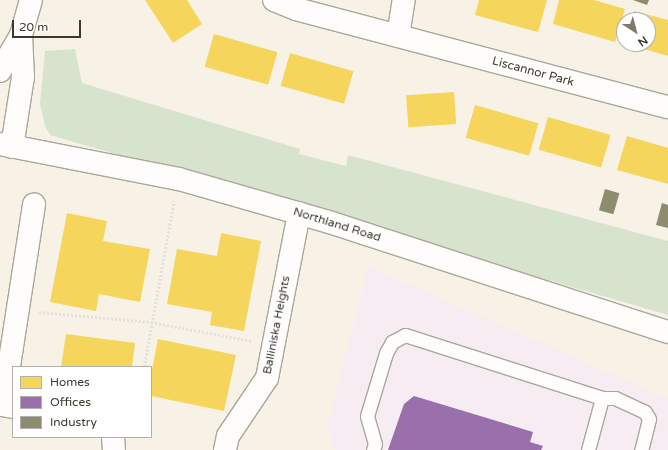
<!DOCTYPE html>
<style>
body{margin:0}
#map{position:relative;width:668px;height:450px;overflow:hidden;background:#f7f2e5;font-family:"Varela Round",sans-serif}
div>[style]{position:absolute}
.commercial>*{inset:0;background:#f6ecf1}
.green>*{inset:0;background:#d6e4cd}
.homes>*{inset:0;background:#f6d55c;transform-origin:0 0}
.offices>*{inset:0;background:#9970ab}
.industry>*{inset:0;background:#8c8c6e;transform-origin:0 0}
.path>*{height:2.5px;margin-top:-1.25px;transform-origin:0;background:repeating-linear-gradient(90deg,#e2e0dc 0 2px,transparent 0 4px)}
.roads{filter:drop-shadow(1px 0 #aaa69b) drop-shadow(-1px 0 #aaa69b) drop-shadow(0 1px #aaa69b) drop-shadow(0 -1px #aaa69b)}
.service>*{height:13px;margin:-6.5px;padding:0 6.5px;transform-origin:6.5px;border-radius:6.5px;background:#fefdfb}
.minor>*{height:22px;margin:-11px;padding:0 11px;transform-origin:11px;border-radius:11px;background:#fefdfb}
.secondary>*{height:22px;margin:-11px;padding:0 11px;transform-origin:11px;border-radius:11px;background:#fefdfb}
span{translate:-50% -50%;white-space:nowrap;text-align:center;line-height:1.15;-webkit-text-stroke:4px #fff;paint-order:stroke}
.street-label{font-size:12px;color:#3c392d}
.legend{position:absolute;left:12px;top:366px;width:140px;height:72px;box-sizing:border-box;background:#fff;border:1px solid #b1b0ab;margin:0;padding:5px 7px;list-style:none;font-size:12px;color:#3c392d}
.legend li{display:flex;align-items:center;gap:8px;height:20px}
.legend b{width:20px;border:1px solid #b1b0ab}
.north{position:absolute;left:616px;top:12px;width:40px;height:40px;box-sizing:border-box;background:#fff;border:1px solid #b1b0ab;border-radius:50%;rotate:144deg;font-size:11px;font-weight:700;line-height:16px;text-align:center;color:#3c392d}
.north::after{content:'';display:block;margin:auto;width:14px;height:18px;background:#7d7a6d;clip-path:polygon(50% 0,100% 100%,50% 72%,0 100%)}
.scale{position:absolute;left:12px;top:20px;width:69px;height:18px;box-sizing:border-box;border:2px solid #3c392d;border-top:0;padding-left:5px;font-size:12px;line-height:14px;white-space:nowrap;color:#3c392d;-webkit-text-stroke:3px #fff;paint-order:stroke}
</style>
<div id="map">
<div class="commercial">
<div style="clip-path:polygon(368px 266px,668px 399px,668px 450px,335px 450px,327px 429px)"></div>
</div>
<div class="green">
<div style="clip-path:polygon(75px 49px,82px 83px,300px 149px,299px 154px,346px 166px,348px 155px,668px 241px,668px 315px,50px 135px,45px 126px,40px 104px,45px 51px)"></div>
</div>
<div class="homes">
<div style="clip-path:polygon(145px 0,187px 0,202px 24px,173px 43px)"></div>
<div style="clip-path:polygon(479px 0,547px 0,538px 32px,475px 15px)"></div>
<div style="clip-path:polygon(559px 0,594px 0,625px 9px,615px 42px,553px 24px)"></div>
<div style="clip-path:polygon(634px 11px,668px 20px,668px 56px,627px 44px,648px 44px,648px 20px,631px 20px)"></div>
<div style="left:214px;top:34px;width:66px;height:34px;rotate:16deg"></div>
<div style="left:290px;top:53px;width:66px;height:34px;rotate:16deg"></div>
<div style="left:454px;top:92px;width:32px;height:48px;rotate:86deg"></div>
<div style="left:475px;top:105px;width:66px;height:34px;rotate:16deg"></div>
<div style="left:548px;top:117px;width:65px;height:34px;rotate:16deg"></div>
<div style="clip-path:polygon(627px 136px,668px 148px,668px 184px,617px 170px)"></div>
<div style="clip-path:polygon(67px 213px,107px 221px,103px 241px,150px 249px,140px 302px,99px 294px,96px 311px,50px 302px)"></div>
<div style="clip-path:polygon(221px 233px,261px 241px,244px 331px,210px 325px,212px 312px,167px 304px,177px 249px,217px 256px)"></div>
<div style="clip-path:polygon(66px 334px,135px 343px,132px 367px,61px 367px)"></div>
<div style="clip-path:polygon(158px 339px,236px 355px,224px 411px,151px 396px,151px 375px)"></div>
</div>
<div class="offices">
<div style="clip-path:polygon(414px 396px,533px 432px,530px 442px,543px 446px,541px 450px,388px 450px,404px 404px)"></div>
</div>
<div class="industry">
<div style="clip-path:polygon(633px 0,649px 0,647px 5px)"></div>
<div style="left:605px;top:189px;width:15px;height:22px;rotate:16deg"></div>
<div style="clip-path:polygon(662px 203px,668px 205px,668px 228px,656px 225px)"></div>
</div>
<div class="path">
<div style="left:39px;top:312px;width:112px;rotate:5.1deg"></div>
<div style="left:151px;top:322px;width:103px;rotate:10.7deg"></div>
<div style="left:144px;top:367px;width:169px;rotate:-79.8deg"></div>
</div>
<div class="roads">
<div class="service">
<div style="left:373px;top:450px;width:6px;rotate:-72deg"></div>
<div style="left:375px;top:444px;width:29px;rotate:-106deg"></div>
<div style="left:367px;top:416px;width:66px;rotate:-73.2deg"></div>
<div style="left:386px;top:353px;width:13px;rotate:-61deg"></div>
<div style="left:392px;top:342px;width:15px;rotate:-28deg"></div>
<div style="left:405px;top:335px;width:207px;rotate:17.7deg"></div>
<div style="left:588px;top:450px;width:54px;rotate:-74.9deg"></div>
<div style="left:602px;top:398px;width:13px"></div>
<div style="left:615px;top:398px;width:33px;rotate:25deg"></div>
<div style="left:645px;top:412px;width:8px;rotate:60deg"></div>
<div style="left:649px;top:419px;width:32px;rotate:104deg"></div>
</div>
<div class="minor">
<div style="left:274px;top:0;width:24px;rotate:22deg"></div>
<div style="left:296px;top:9px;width:385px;rotate:14.8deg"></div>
<div style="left:398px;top:36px;width:36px;rotate:-81deg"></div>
<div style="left:13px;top:407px;width:10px;rotate:-169deg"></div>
<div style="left:3px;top:405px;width:203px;rotate:-81.2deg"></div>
<div style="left:113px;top:437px;width:13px;rotate:86deg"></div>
<div style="left:225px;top:450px;width:14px;rotate:-78deg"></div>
<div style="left:228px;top:436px;width:70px;rotate:-56.1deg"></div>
<div style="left:267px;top:378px;width:168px;rotate:-79deg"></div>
</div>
<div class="secondary">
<div style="left:0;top:71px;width:42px;rotate:-59.7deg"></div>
<div style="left:21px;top:35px;width:36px;rotate:-74deg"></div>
<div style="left:0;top:144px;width:182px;rotate:11.1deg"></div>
<div style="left:179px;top:179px;width:156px;rotate:16deg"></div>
<div style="left:329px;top:222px;width:356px;rotate:18deg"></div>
<div style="left:12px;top:147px;width:71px;rotate:-81.1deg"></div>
<div style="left:23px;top:77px;width:42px;rotate:-92.7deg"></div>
</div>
</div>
<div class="street-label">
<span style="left:533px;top:72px;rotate:15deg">Liscannor Park</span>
<span style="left:337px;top:225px;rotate:17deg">Northland Road</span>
<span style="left:277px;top:325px;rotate:-79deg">Balliniska Heights</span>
</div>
<ul class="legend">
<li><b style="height:11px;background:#f6d55c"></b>Homes</li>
<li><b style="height:11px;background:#9970ab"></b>Offices</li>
<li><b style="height:11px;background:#8c8c6e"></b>Industry</li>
</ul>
<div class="north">N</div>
<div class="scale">20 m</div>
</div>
